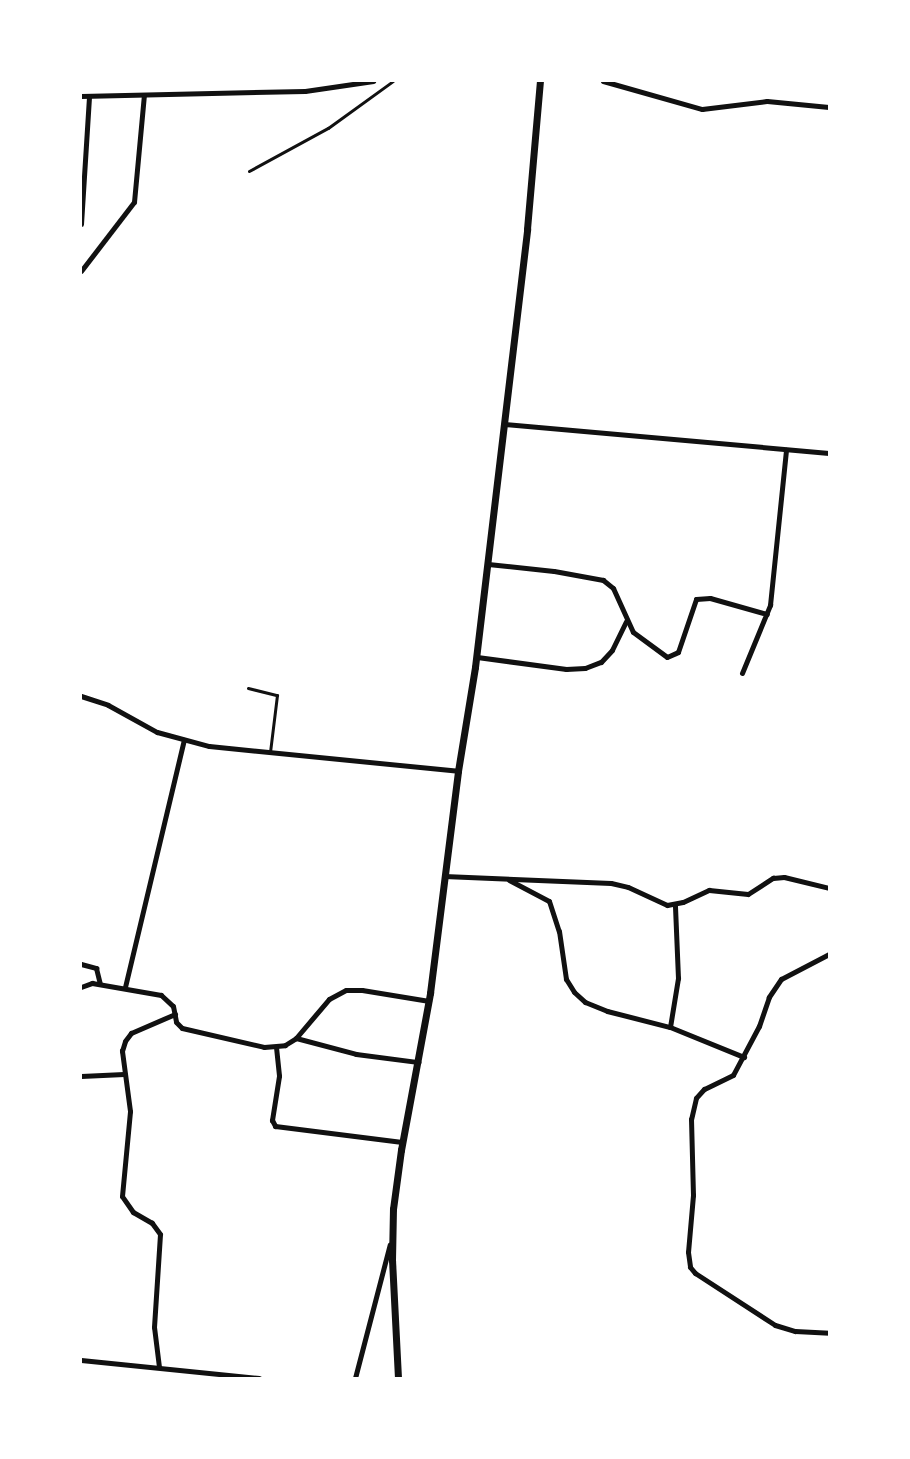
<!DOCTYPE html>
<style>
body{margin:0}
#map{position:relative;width:910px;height:1459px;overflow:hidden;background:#fff;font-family:"Source Serif 4",serif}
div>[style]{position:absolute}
.service>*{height:3px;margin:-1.5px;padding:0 1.5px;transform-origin:1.5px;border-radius:1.5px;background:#111}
.minor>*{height:5px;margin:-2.5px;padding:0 2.5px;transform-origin:2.5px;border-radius:2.5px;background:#111}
.tertiary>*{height:7px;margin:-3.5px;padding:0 3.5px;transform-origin:3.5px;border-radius:3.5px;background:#111}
span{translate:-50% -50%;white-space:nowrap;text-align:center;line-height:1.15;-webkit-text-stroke:6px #fff;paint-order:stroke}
.frame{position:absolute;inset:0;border:82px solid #fff;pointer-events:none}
</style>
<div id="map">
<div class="service">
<div style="left:249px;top:171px;width:90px;rotate:-28.6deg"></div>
<div style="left:328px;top:128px;width:80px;rotate:-35.9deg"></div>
<div style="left:248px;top:688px;width:30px;rotate:14deg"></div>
<div style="left:277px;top:695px;width:57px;rotate:97deg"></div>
</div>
<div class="minor">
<div style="left:603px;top:81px;width:103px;rotate:15.8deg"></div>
<div style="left:702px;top:109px;width:65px;rotate:-7deg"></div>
<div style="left:767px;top:101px;width:62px;rotate:5.5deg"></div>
<div style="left:81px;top:96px;width:224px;rotate:-1.3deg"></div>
<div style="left:305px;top:91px;width:69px;rotate:-8.4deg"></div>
<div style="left:81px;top:224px;width:128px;rotate:-86.4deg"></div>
<div style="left:81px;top:271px;width:87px;rotate:-52.5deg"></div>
<div style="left:134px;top:202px;width:107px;rotate:-84.7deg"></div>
<div style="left:505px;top:424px;width:325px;rotate:5.1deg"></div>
<div style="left:488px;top:564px;width:66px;rotate:6.1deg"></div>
<div style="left:554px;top:571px;width:50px;rotate:10.4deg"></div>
<div style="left:603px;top:580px;width:13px;rotate:39deg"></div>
<div style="left:613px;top:588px;width:48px;rotate:65.6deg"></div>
<div style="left:633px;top:632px;width:42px;rotate:36.3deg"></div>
<div style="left:667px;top:657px;width:12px;rotate:-24deg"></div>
<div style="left:678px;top:652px;width:56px;rotate:-71.2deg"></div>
<div style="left:696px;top:599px;width:14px;rotate:-4deg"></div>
<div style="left:710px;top:598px;width:59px;rotate:15.7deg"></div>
<div style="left:477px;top:657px;width:90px;rotate:7.7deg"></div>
<div style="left:566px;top:669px;width:19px;rotate:-3deg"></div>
<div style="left:585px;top:668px;width:17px;rotate:-21deg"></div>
<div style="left:601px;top:662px;width:16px;rotate:-47deg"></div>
<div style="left:612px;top:650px;width:32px;rotate:-64deg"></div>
<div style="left:742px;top:673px;width:74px;rotate:-67.6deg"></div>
<div style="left:770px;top:605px;width:156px;rotate:-84.1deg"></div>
<div style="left:81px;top:696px;width:28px;rotate:18deg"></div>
<div style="left:108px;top:705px;width:56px;rotate:28.9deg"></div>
<div style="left:157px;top:732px;width:54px;rotate:15.1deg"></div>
<div style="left:209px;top:746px;width:250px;rotate:5.7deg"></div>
<div style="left:444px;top:876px;width:167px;rotate:2.4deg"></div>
<div style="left:611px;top:883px;width:17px;rotate:13deg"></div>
<div style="left:628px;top:887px;width:43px;rotate:24.8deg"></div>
<div style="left:667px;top:905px;width:16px;rotate:-11deg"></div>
<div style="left:683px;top:902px;width:29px;rotate:-25deg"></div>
<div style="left:709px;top:890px;width:39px;rotate:6deg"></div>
<div style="left:748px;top:894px;width:30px;rotate:-33deg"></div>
<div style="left:773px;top:878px;width:11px;rotate:-5deg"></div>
<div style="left:784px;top:877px;width:46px;rotate:13.7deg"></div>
<div style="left:509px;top:880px;width:45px;rotate:27.7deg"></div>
<div style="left:549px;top:901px;width:32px;rotate:72deg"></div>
<div style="left:559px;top:931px;width:49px;rotate:81.7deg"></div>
<div style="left:566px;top:979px;width:15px;rotate:58deg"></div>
<div style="left:574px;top:992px;width:15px;rotate:42deg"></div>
<div style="left:585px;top:1002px;width:24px;rotate:22deg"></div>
<div style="left:607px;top:1011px;width:65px;rotate:14.3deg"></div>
<div style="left:670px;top:1027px;width:80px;rotate:22.1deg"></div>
<div style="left:829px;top:954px;width:54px;rotate:152.5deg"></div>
<div style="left:781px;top:979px;width:22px;rotate:124deg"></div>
<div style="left:769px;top:997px;width:31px;rotate:109deg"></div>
<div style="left:759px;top:1026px;width:55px;rotate:118deg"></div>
<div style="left:733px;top:1075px;width:32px;rotate:154deg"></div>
<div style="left:704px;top:1089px;width:12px;rotate:132deg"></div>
<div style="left:696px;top:1098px;width:22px;rotate:103deg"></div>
<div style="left:691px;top:1119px;width:76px;rotate:88.5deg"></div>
<div style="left:693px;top:1195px;width:57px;rotate:95deg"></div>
<div style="left:688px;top:1252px;width:15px;rotate:82deg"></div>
<div style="left:690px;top:1267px;width:8px;rotate:50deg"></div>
<div style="left:695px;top:1273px;width:95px;rotate:33deg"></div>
<div style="left:775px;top:1325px;width:21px;rotate:17deg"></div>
<div style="left:795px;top:1331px;width:34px;rotate:3deg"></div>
<div style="left:81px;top:964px;width:16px;rotate:15deg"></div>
<div style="left:96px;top:968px;width:16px;rotate:76deg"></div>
<div style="left:81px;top:987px;width:12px;rotate:-20deg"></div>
<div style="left:92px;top:983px;width:70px;rotate:9.9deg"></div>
<div style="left:161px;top:995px;width:16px;rotate:43deg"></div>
<div style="left:173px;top:1006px;width:16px;rotate:79deg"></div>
<div style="left:176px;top:1022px;width:8px;rotate:45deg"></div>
<div style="left:182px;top:1028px;width:84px;rotate:13deg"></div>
<div style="left:264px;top:1047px;width:21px;rotate:-5deg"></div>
<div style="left:285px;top:1045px;width:13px;rotate:-32deg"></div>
<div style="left:296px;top:1038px;width:51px;rotate:-49.8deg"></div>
<div style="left:329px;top:999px;width:19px;rotate:-28deg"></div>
<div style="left:346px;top:990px;width:16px"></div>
<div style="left:362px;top:990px;width:68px;rotate:9.3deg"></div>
<div style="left:125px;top:987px;width:254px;rotate:-76.6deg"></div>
<div style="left:670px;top:1027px;width:50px;rotate:-80.7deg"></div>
<div style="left:678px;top:978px;width:73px;rotate:-92.4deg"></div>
<div style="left:296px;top:1038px;width:62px;rotate:14.9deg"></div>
<div style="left:356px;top:1054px;width:63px;rotate:7.4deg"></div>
<div style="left:276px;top:1047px;width:29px;rotate:84deg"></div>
<div style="left:279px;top:1076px;width:45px;rotate:99deg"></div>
<div style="left:272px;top:1120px;width:7px;rotate:63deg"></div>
<div style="left:275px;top:1126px;width:128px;rotate:7.2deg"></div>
<div style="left:81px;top:1076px;width:43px;rotate:-2.7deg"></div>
<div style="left:81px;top:1360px;width:179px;rotate:5.8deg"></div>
<div style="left:159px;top:1367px;width:40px;rotate:-97.1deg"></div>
<div style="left:154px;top:1327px;width:93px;rotate:-86.3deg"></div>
<div style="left:160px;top:1234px;width:14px;rotate:-126deg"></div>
<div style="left:152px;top:1223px;width:22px;rotate:-150deg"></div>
<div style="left:133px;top:1212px;width:19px;rotate:-125deg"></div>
<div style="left:122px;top:1196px;width:85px;rotate:-84.6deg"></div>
<div style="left:130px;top:1111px;width:61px;rotate:-97.6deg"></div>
<div style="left:122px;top:1051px;width:10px;rotate:-73deg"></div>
<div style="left:125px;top:1041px;width:10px;rotate:-53deg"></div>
<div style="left:131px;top:1033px;width:48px;rotate:-23.4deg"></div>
<div style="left:355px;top:1378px;width:138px;rotate:-75.4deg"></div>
</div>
<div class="tertiary">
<div style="left:398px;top:1378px;width:118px;rotate:-92.9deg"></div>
<div style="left:392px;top:1260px;width:51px;rotate:-88.9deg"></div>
<div style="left:393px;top:1209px;width:60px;rotate:-82.3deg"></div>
<div style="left:401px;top:1150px;width:160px;rotate:-79.5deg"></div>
<div style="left:430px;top:993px;width:224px;rotate:-82.8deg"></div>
<div style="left:458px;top:771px;width:105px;rotate:-80.7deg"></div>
<div style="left:475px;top:667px;width:441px;rotate:-83.2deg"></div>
<div style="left:527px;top:229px;width:149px;rotate:-85deg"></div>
</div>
<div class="frame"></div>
</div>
